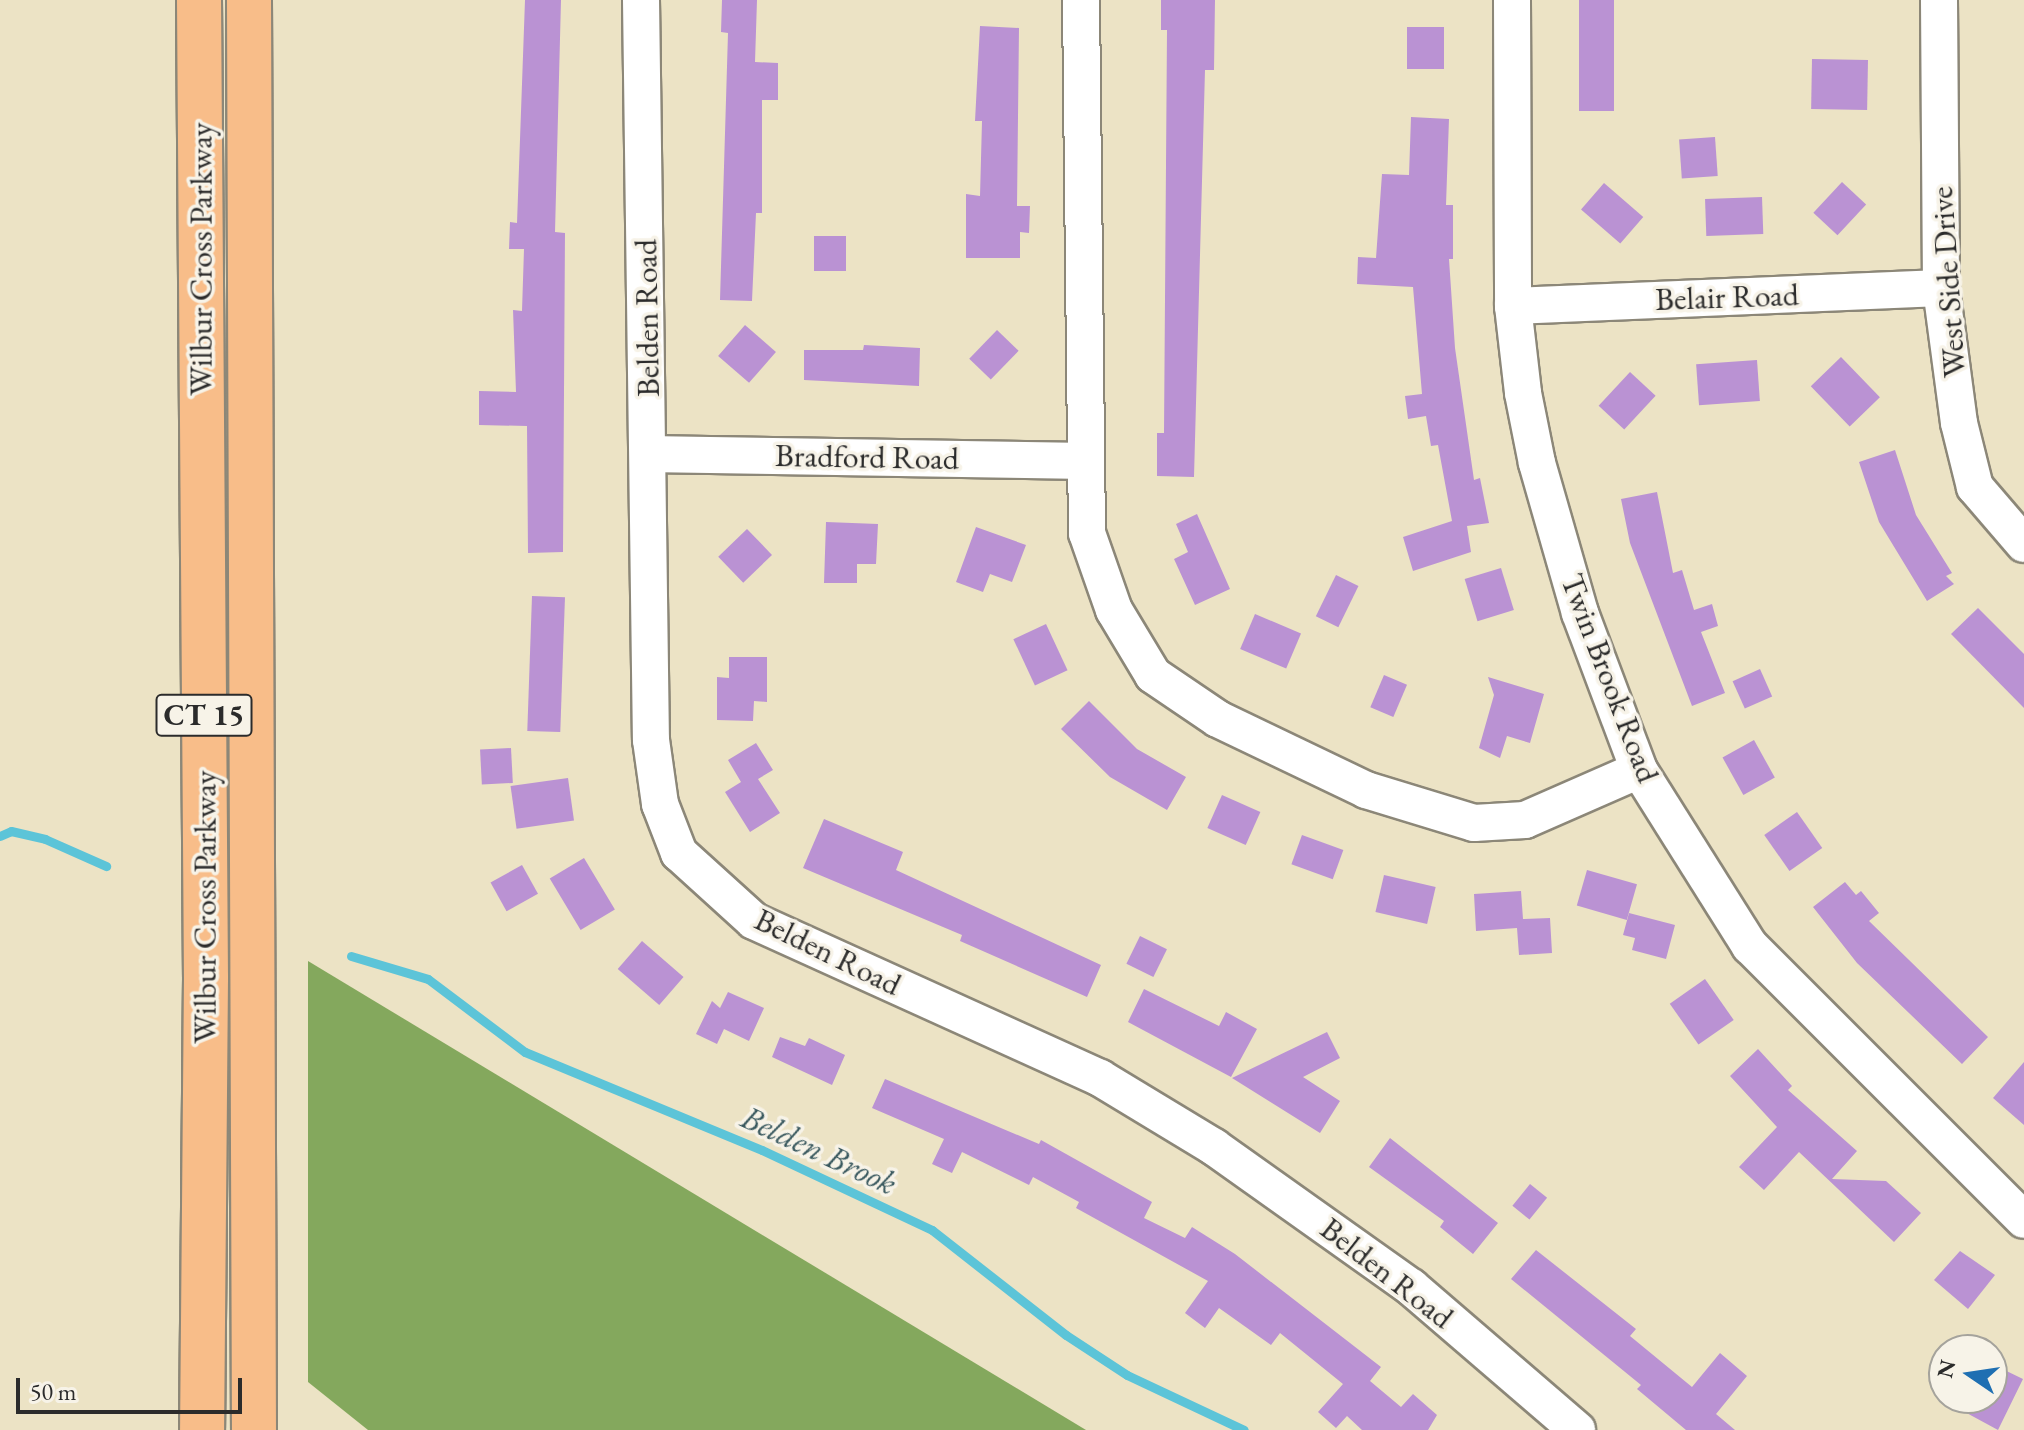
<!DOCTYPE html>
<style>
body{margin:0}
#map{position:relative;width:2024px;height:1430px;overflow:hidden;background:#ece3c5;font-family:"EB Garamond",serif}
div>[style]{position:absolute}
.forest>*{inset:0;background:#84a85d}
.stream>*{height:9px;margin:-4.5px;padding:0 4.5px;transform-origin:4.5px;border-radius:4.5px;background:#5cc4d8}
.building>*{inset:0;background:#ba92d3;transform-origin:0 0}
.roads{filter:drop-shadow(2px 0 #8c8778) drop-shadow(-2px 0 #8c8778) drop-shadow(0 2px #8c8778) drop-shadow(0 -2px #8c8778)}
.minor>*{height:36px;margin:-18px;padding:0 18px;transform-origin:18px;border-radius:18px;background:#fff}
.highway>*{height:44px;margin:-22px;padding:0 22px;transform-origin:22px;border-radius:22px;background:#f8bd89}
span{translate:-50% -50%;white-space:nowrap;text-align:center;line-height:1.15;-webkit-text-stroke:7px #f7f3e8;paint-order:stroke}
.shield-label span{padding:2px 6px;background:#f7f3e8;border:2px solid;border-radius:6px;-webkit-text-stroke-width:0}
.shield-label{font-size:30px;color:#2b2b2b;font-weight:700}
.street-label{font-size:32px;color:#2b2b2b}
.water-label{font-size:34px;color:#3a595f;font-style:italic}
.north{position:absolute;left:1928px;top:1334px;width:80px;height:80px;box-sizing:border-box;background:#f7f3e8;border:2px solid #a5a39c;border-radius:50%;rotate:283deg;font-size:22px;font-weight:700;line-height:32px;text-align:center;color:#2b2b2b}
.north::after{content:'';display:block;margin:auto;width:28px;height:36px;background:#1f6fb2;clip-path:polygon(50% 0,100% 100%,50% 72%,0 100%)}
.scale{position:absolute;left:16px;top:1378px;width:226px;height:36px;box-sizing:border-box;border:4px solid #2b2b2b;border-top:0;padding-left:10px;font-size:24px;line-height:28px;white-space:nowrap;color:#2b2b2b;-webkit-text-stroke:6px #f7f3e8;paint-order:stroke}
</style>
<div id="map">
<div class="forest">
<div style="clip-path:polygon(308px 961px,1086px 1430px,368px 1430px,308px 1382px)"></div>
</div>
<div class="stream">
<div style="left:0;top:836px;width:12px;rotate:-24deg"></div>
<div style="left:11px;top:831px;width:35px;rotate:13deg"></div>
<div style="left:45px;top:839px;width:67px;rotate:23.9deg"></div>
<div style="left:351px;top:956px;width:80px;rotate:16.6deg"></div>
<div style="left:428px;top:979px;width:121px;rotate:37deg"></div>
<div style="left:525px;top:1052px;width:256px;rotate:22.5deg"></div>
<div style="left:762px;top:1150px;width:188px;rotate:25.2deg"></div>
<div style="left:932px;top:1230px;width:170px;rotate:38.1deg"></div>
<div style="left:1066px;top:1335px;width:73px;rotate:33.3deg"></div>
<div style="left:1127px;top:1375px;width:129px;rotate:25.2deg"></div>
</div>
<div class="building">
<div style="clip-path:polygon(525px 0,561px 0,555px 232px,565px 233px,563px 552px,528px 553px,527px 426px,479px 425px,479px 391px,516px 392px,513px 310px,522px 311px,524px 249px,509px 249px,510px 222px,517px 223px)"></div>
<div style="clip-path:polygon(722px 0,757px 0,755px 62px,778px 63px,778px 100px,762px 100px,762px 213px,756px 213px,752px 301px,720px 300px,728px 33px,721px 32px)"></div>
<div style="clip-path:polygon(1161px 0,1215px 0,1214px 70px,1205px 70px,1194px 477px,1157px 476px,1157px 433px,1164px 433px,1167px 30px,1161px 30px)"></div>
<div style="left:1579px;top:0;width:35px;height:111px"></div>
<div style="clip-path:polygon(980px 26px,1019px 28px,1017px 206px,1030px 206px,1029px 233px,1020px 232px,1020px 258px,966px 258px,966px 194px,980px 196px,982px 121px,975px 121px)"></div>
<div style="left:1407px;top:27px;width:37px;height:42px"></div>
<div style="left:1812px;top:59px;width:56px;height:50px;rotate:1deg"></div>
<div style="clip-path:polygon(1411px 117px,1449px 119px,1446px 205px,1453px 205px,1453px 259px,1449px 259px,1455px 348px,1474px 480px,1480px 478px,1489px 523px,1467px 526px,1471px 552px,1413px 571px,1403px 537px,1452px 521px,1438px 445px,1431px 446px,1426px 416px,1408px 419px,1405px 396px,1422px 394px,1413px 287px,1357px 284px,1358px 257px,1376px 258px,1382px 174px,1409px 175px)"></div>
<div style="left:1715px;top:137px;width:39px;height:36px;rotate:86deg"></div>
<div style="left:1842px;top:182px;width:33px;height:42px;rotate:43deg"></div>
<div style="left:1604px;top:183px;width:52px;height:35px;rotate:41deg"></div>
<div style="left:1762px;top:197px;width:37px;height:57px;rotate:88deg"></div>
<div style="left:814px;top:236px;width:32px;height:35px"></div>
<div style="left:745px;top:325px;width:41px;height:41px;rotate:41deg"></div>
<div style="left:997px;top:330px;width:30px;height:40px;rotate:44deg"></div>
<div style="clip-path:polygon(864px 345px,920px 348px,919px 386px,804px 380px,804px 350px,863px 350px)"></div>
<div style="left:1841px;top:357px;width:56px;height:42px;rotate:46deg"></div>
<div style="left:1757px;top:360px;width:41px;height:61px;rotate:86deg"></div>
<div style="left:1630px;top:372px;width:35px;height:46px;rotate:43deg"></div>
<div style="clip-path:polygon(1895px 450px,1916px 515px,1952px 573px,1946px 576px,1954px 584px,1927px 601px,1879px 522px,1859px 462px)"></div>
<div style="clip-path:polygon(1657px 492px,1673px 573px,1682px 570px,1694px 610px,1712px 604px,1718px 626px,1701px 632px,1725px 693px,1692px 706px,1630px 543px,1621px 499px)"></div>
<div style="clip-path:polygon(1197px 514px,1230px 589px,1195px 605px,1174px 559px,1188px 552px,1176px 524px)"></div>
<div style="clip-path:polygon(826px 522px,878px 524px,876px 564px,857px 564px,857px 583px,824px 583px)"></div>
<div style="clip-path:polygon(976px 527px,1026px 545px,1012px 582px,990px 574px,983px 592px,956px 582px)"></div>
<div style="left:747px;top:529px;width:36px;height:40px;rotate:46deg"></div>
<div style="left:1501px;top:568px;width:44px;height:38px;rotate:73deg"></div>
<div style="left:1336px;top:575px;width:25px;height:46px;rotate:26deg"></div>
<div style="left:532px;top:596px;width:33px;height:135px;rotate:2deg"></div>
<div style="clip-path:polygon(1978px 608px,2024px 654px,2024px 708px,1951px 634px)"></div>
<div style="left:1255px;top:614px;width:50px;height:38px;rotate:23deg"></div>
<div style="left:1046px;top:624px;width:51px;height:36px;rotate:65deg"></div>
<div style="clip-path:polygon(729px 657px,767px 657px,767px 702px,754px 701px,753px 721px,717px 720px,717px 677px,729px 678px)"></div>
<div style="left:1760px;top:669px;width:30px;height:30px;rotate:66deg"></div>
<div style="left:1384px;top:675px;width:25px;height:35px;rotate:23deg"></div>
<div style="clip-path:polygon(1488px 677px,1544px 694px,1530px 743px,1507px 736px,1500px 758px,1479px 748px,1494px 695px)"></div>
<div style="clip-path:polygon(1089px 701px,1137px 749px,1186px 777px,1167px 810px,1110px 777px,1061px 729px)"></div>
<div style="left:1754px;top:740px;width:43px;height:36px;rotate:61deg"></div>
<div style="clip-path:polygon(756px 743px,773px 770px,758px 779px,780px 813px,750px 832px,725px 792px,741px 782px,728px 760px)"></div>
<div style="left:511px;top:748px;width:35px;height:31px;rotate:87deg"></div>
<div style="left:568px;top:778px;width:43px;height:58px;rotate:82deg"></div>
<div style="left:1222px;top:795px;width:42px;height:36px;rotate:24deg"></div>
<div style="left:1797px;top:812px;width:44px;height:40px;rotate:55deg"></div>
<div style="clip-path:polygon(824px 819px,903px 852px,896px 870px,1101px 965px,1087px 997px,960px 941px,962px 935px,803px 868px)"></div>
<div style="left:1302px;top:835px;width:44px;height:31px;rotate:20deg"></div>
<div style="left:584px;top:858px;width:60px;height:40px;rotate:59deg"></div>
<div style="left:522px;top:865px;width:33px;height:36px;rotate:61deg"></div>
<div style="left:1587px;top:870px;width:52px;height:37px;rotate:16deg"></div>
<div style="left:1384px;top:875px;width:53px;height:38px;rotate:13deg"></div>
<div style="clip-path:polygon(1845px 882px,1856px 895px,1861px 891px,1879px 913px,1869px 921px,1988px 1037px,1962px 1064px,1857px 963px,1813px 907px)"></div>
<div style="clip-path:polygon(1521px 891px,1523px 919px,1550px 918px,1552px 953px,1519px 955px,1517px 928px,1476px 931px,1474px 894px)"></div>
<div style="clip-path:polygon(1629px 913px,1675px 925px,1666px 959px,1632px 950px,1635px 938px,1623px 935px)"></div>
<div style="left:1140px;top:936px;width:30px;height:31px;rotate:26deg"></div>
<div style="left:642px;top:941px;width:55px;height:37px;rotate:41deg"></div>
<div style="left:1705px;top:979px;width:50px;height:43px;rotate:55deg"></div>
<div style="clip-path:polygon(1144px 989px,1219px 1026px,1226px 1012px,1257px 1029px,1231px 1077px,1128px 1022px)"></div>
<div style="clip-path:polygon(728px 992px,764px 1008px,749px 1041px,724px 1029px,717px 1044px,696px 1034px,712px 1001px,720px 1008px)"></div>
<div style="clip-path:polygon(1327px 1032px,1340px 1058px,1303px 1077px,1340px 1101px,1320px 1133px,1232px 1078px)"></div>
<div style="clip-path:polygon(780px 1037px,805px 1046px,809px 1038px,845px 1055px,832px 1085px,772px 1057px)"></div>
<div style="clip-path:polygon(1758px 1049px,1792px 1086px,1788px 1090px,1857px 1151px,1832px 1179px,1886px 1181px,1921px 1213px,1894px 1242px,1799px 1152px,1764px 1190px,1739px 1167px,1777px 1127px,1730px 1076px)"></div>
<div style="clip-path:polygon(2024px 1062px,2024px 1125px,1993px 1098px)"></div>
<div style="clip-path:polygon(885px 1079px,1039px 1144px,1041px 1140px,1152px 1202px,1144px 1218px,1185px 1238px,1192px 1227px,1235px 1254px,1381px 1367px,1370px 1381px,1401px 1407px,1413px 1394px,1437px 1415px,1428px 1430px,1362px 1430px,1347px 1416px,1336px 1428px,1318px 1412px,1343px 1384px,1280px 1333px,1271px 1345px,1219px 1308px,1205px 1328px,1185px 1313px,1208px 1281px,1076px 1208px,1079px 1202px,1033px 1177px,1029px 1185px,962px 1152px,952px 1173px,932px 1164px,944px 1139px,872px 1108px)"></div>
<div style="clip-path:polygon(1390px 1138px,1498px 1223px,1473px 1254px,1440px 1227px,1444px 1221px,1369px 1167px)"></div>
<div style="left:1530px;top:1184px;width:22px;height:28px;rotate:39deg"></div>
<div style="clip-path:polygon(1536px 1250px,1636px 1329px,1630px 1336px,1692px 1387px,1720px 1353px,1747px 1376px,1716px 1414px,1735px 1430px,1686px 1430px,1637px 1389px,1641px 1385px,1511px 1279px)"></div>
<div style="clip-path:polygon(1960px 1251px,1995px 1275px,1968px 1309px,1934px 1280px)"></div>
<div style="clip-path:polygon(1992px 1364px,2023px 1379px,1998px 1430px,1939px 1398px,1992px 1398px)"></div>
</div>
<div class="roads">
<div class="minor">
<div style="left:641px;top:0;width:740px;rotate:89.23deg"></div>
<div style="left:651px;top:740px;width:65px;rotate:82deg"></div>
<div style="left:660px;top:804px;width:53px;rotate:68.8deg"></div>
<div style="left:679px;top:853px;width:101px;rotate:42.2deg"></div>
<div style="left:754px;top:921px;width:380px;rotate:24.4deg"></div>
<div style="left:1100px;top:1078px;width:133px;rotate:31.2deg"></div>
<div style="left:1214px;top:1147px;width:242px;rotate:35.4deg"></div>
<div style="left:1411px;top:1287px;width:219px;rotate:40.7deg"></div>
<div style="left:1081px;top:0;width:533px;rotate:89.36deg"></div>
<div style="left:1087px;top:533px;width:82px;rotate:70.7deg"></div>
<div style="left:1114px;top:610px;width:76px;rotate:59deg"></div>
<div style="left:1153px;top:675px;width:78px;rotate:34.1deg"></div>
<div style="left:1218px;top:719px;width:164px;rotate:25.6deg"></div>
<div style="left:1366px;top:790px;width:113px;rotate:17deg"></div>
<div style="left:1474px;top:823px;width:51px;rotate:-3.4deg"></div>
<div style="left:1525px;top:820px;width:124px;rotate:-23.7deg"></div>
<div style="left:1512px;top:0;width:306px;rotate:89.8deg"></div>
<div style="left:1513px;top:306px;width:88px;rotate:83.4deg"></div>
<div style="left:1523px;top:393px;width:71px;rotate:78.7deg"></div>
<div style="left:1537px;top:463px;width:156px;rotate:74deg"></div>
<div style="left:1580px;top:613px;width:168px;rotate:69.4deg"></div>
<div style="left:1639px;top:770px;width:208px;rotate:57.8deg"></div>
<div style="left:1750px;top:946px;width:387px;rotate:45deg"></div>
<div style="left:1939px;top:0;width:288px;rotate:89.6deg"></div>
<div style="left:1941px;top:288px;width:136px;rotate:82.4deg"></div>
<div style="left:1959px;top:423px;width:66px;rotate:76deg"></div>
<div style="left:1975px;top:487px;width:75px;rotate:49.3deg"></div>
<div style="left:1513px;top:306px;width:428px;rotate:-2.4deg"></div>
<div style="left:649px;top:454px;width:437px;rotate:0.9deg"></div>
</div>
<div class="highway">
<div style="left:199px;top:0;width:978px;rotate:89.59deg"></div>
<div style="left:206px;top:978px;width:452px;rotate:90.5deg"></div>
<div style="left:249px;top:0;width:1430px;rotate:89.8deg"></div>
</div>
</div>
<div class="shield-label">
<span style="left:204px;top:715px">CT 15</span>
</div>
<div class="street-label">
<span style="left:201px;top:259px;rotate:-90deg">Wilbur Cross Parkway</span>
<span style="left:1948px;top:282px;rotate:-94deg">West Side Drive</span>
<span style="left:1727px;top:297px;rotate:-2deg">Belair Road</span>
<span style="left:647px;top:318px;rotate:-91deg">Belden Road</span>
<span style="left:867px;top:457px;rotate:1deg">Bradford Road</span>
<span style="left:1610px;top:678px;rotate:69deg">Twin Brook Road</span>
<span style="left:205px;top:907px;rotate:-90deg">Wilbur Cross Parkway</span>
<span style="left:828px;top:952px;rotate:26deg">Belden Road</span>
<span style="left:1387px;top:1273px;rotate:38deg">Belden Road</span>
</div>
<div class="water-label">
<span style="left:819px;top:1150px;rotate:25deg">Belden Brook</span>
</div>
<div class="north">N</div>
<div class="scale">50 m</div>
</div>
